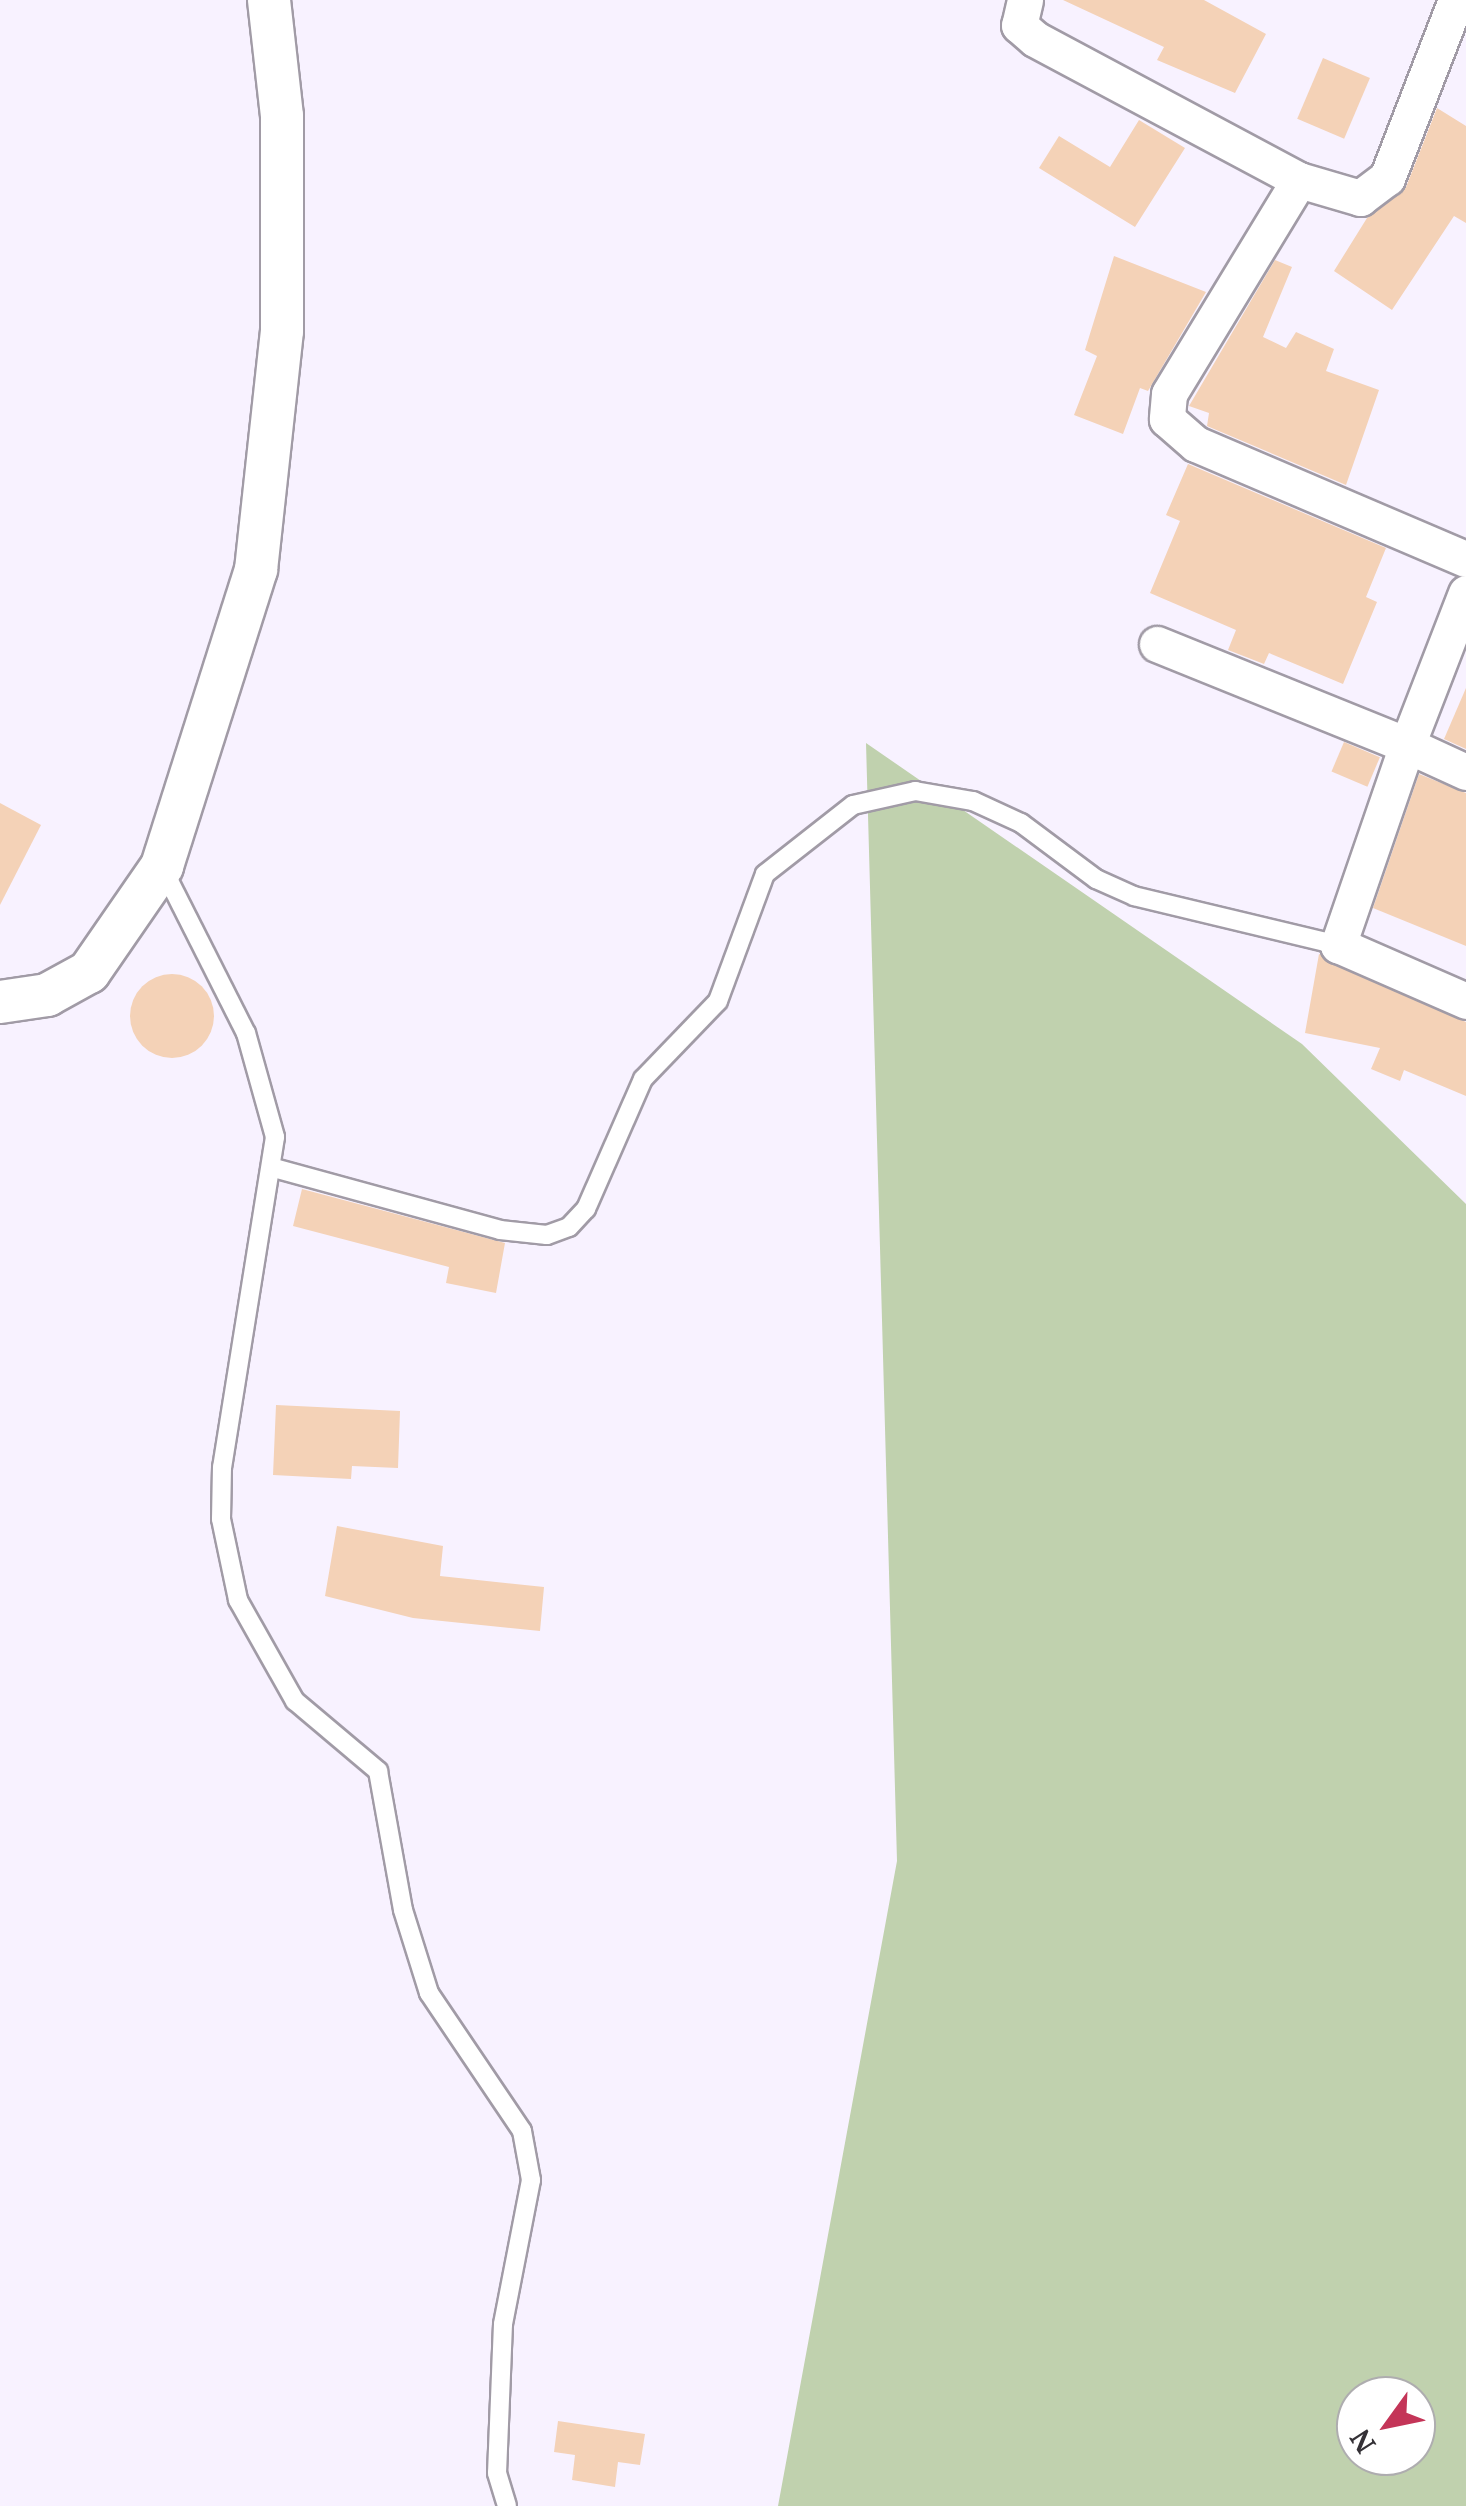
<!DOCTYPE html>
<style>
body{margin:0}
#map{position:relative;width:1466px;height:2506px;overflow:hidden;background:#f8f2ff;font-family:"PT Serif",serif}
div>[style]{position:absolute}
.green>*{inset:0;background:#c0d1ae}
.building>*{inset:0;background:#f4d2b7;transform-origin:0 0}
.round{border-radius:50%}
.roads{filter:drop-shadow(2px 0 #a19ba6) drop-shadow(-2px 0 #a19ba6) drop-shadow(0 2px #a19ba6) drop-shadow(0 -2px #a19ba6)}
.service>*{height:18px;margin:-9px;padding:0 9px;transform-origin:9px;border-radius:9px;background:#fff}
.minor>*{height:35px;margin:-17.5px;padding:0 17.5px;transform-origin:17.5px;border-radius:17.5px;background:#fff}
.tertiary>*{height:42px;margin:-21px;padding:0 21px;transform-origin:21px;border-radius:21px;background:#fff}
span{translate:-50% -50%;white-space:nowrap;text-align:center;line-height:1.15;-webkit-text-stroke:9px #fff;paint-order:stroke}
.north{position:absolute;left:1336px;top:2376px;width:100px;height:100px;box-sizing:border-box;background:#fff;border:2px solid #aeadaf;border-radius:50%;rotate:237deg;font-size:28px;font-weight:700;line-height:40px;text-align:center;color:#343136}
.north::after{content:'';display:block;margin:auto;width:35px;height:45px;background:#c43558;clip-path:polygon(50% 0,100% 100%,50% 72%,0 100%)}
</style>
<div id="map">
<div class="green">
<div style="clip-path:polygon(evenodd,866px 743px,1302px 1044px,1466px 1204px,1466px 2506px,778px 2506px,897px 1861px,866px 743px,1356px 2396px,1416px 2396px,1416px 2456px,1356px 2456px,1356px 2396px)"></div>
</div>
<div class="building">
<div style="clip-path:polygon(1063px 0,1204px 0,1266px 34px,1235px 93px,1157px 60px,1164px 47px)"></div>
<div style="left:1323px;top:58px;width:51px;height:66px;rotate:23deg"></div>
<div style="clip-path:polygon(1437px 108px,1466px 126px,1466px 223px,1454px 216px,1392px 310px,1334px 271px,1367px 218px,1406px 187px)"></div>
<div style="clip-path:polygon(1139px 120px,1185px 148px,1135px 227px,1039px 168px,1059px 136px,1110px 167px)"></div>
<div style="clip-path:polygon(1114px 256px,1206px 292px,1148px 391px,1140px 388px,1123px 434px,1074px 415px,1097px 356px,1085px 350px)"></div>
<div style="clip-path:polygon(1275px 260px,1292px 267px,1263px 337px,1286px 348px,1296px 332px,1334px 349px,1326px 371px,1379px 390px,1346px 485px,1207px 426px,1209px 413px,1189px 406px)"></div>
<div style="clip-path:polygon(1188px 464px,1386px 548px,1366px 597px,1377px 602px,1343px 684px,1269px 653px,1264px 664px,1228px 650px,1236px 630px,1150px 593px,1180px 521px,1166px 515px)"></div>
<div style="clip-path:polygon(1466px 688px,1466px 749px,1444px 739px)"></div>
<div style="left:1344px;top:742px;width:39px;height:32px;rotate:23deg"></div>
<div style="clip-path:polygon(1419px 774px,1466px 793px,1466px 946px,1373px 908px)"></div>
<div style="clip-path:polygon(0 803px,41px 825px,0 905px)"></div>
<div style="clip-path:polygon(1319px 954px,1466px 1022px,1466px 1096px,1404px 1070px,1400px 1081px,1371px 1069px,1380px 1048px,1305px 1033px)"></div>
<div class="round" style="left:130px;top:974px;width:84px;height:84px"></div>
<div style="clip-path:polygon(302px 1189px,505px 1243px,496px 1293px,446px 1283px,449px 1267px,293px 1226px)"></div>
<div style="clip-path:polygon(276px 1405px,400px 1411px,398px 1468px,352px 1466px,351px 1479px,273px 1475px)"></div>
<div style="clip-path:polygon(337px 1526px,443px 1546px,440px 1576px,544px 1587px,540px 1631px,413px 1618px,325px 1596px)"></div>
<div style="clip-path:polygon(558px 2421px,645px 2434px,640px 2465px,618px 2462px,615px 2487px,572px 2480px,575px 2455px,554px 2452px)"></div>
</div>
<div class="roads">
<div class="service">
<div style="left:162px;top:867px;width:186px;rotate:63.2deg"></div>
<div style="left:246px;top:1033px;width:108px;rotate:74.4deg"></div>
<div style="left:275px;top:1137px;width:334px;rotate:99.1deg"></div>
<div style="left:222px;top:1467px;width:52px;rotate:91.1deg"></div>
<div style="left:221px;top:1519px;width:83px;rotate:78.1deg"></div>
<div style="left:238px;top:1600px;width:116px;rotate:60.6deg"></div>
<div style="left:295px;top:1701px;width:109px;rotate:40.1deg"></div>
<div style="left:378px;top:1771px;width:141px;rotate:79.8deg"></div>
<div style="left:403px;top:1910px;width:87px;rotate:72.6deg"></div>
<div style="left:429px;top:1993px;width:166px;rotate:56deg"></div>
<div style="left:522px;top:2131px;width:50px;rotate:79.6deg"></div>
<div style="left:531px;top:2180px;width:147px;rotate:101deg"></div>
<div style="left:503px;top:2324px;width:149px;rotate:92.3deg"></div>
<div style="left:497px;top:2473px;width:34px;rotate:73deg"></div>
<div style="left:274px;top:1168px;width:234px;rotate:15.3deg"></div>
<div style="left:500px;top:1230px;width:47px;rotate:6.1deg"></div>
<div style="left:547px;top:1235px;width:23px;rotate:-20deg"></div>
<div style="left:569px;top:1227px;width:25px;rotate:-47deg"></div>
<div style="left:586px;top:1209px;width:142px;rotate:-66.3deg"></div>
<div style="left:643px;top:1079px;width:108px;rotate:-46.1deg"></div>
<div style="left:718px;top:1001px;width:135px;rotate:-69.7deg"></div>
<div style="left:765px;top:874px;width:112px;rotate:-38.1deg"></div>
<div style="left:853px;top:805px;width:64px;rotate:-12.7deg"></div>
<div style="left:915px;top:791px;width:59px;rotate:9.8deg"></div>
<div style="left:973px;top:801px;width:53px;rotate:24.6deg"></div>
<div style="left:1021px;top:823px;width:94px;rotate:36.7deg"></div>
<div style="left:1096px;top:879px;width:42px;rotate:24.1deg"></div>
<div style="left:1134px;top:896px;width:210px;rotate:13.5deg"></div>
</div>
<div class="minor">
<div style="left:1025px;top:0;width:26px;rotate:103deg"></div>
<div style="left:1019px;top:25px;width:21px;rotate:41deg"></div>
<div style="left:1035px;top:39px;width:299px;rotate:28.1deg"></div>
<div style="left:1299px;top:180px;width:64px;rotate:16.4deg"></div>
<div style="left:1360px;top:198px;width:34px;rotate:-37deg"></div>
<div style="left:1387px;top:178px;width:191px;rotate:-68.8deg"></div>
<div style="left:1299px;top:180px;width:250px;rotate:121.3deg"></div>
<div style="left:1169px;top:394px;width:25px;rotate:95deg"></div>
<div style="left:1167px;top:419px;width:38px;rotate:41deg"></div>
<div style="left:1196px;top:444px;width:293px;rotate:23.1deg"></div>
<div style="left:1466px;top:593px;width:163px;rotate:111.2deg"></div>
<div style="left:1407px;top:745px;width:65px;rotate:24.6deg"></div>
<div style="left:1157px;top:644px;width:270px;rotate:22deg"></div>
<div style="left:1407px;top:745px;width:212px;rotate:109deg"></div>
<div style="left:1338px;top:945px;width:140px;rotate:23.6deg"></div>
</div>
<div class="tertiary">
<div style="left:0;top:1002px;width:48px;rotate:-8.5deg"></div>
<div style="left:47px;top:995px;width:48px;rotate:-28.7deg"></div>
<div style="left:89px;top:972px;width:129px;rotate:-55.4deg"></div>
<div style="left:162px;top:866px;width:311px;rotate:-72.4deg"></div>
<div style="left:256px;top:570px;width:240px;rotate:-83.8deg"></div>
<div style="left:282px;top:331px;width:215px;rotate:-90deg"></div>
<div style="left:282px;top:116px;width:117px;rotate:-96.4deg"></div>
</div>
</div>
<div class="north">N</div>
</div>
